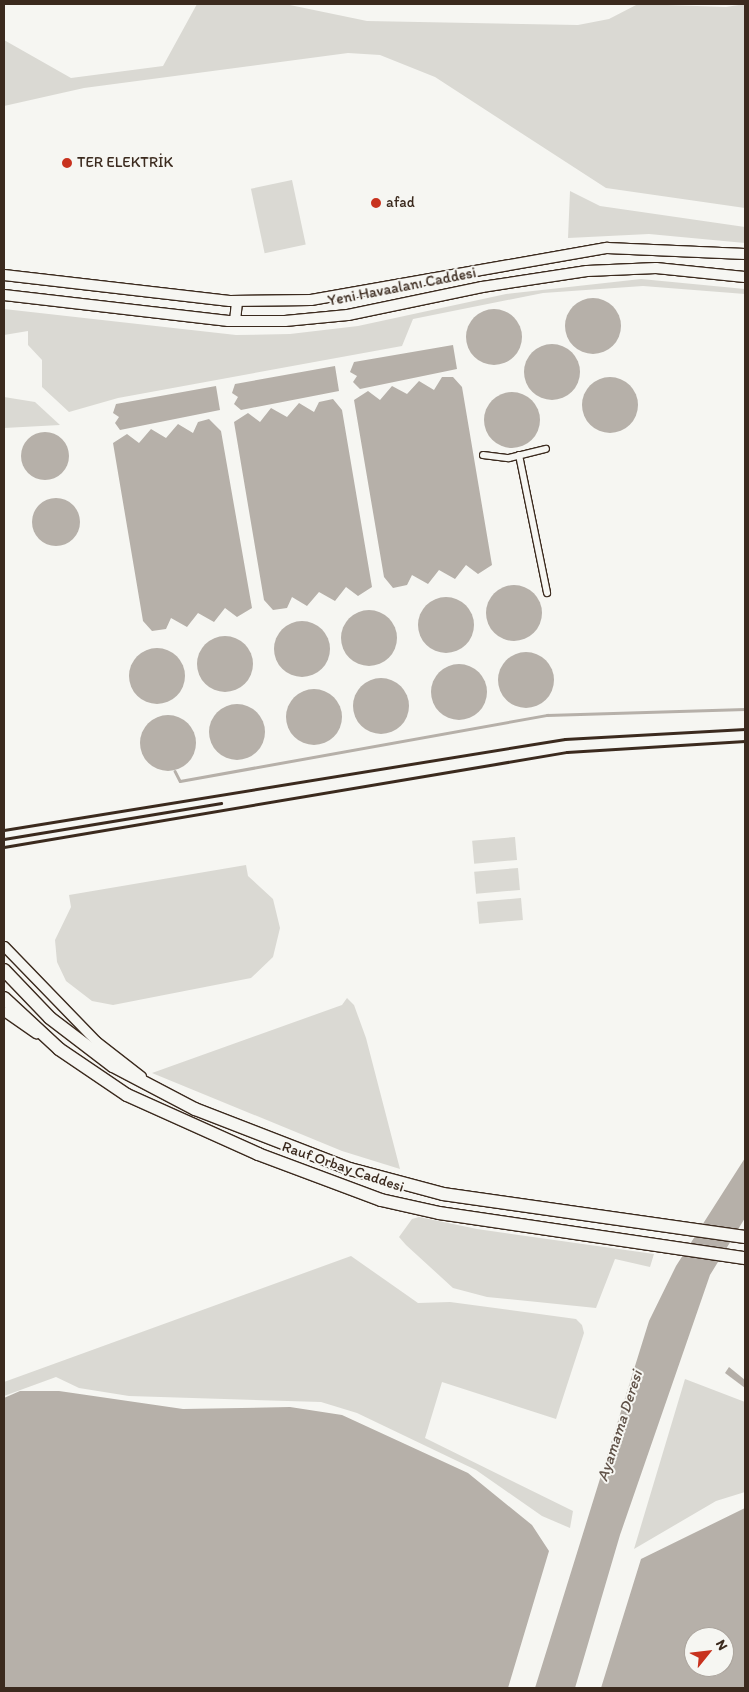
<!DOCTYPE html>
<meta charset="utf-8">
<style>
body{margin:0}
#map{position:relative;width:749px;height:1692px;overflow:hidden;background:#f6f6f2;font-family:Itim,sans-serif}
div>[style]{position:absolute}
.green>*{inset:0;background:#dad9d3;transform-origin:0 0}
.water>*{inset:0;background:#b6b0a9}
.round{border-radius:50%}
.stream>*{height:2.5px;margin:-1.25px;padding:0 1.25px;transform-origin:1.25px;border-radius:1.25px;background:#b6b0a9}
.roads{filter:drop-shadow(1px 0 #3b2a1e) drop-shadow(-1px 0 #3b2a1e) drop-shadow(0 1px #3b2a1e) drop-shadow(0 -1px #3b2a1e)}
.street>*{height:6px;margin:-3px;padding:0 3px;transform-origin:3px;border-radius:3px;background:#f6f6f2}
.secondary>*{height:9px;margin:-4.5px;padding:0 4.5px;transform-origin:4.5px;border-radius:4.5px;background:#f6f6f2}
.primary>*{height:10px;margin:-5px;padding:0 5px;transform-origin:5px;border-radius:5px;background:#f6f6f2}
.highway>*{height:12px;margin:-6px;padding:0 6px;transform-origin:6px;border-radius:6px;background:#f6f6f2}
.rail>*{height:2.5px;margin:-1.25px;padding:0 1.25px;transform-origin:1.25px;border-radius:1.25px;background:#3b2a1e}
.dots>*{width:14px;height:14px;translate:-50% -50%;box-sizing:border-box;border:2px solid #f6f6f2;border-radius:50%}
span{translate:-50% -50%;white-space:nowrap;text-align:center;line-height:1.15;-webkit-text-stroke:4px #f6f6f2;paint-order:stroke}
.poi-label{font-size:15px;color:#3b2a1e}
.left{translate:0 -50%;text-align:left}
.street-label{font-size:15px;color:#3b2a1e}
.water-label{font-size:16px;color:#605248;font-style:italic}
.frame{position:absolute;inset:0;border:5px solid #3b2a1e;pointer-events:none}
.north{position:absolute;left:684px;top:1627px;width:50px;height:50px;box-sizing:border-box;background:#f6f6f2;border:1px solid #aba49d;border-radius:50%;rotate:61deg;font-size:14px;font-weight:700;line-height:20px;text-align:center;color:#3b2a1e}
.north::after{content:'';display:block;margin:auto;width:18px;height:22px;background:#c8321e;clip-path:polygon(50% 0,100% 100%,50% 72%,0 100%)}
</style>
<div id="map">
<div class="green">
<div style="clip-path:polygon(197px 4px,285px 4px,367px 21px,578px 25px,609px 19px,638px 4px,726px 7px,745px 4px,745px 208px,606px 188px,435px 77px,380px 55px,348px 53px,84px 88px,4px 106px,4px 40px,71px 78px,163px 66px)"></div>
<div style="left:292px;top:180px;width:66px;height:42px;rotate:78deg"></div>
<div style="clip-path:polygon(570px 191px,600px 206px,745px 227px,745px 243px,649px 234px,568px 238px)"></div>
<div style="clip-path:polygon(641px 279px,745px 289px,745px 294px,643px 286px,543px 293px,413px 319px,402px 346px,118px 398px,69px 412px,42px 387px,42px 360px,28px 345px,28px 331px,4px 335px,4px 309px,236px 335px,290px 334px,358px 326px,506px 294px)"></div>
<div style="clip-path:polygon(4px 397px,35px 402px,60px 425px,4px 428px)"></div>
<div style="left:515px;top:837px;width:23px;height:43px;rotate:85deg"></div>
<div style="clip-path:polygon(246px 865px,248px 876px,273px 899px,280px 928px,273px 957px,251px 978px,113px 1005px,92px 1001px,66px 981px,57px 962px,55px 940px,71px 907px,69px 895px)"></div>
<div style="left:518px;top:868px;width:22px;height:44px;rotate:85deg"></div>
<div style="left:521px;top:898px;width:22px;height:44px;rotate:85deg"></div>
<div style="clip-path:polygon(347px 998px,354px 1005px,366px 1038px,400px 1169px,342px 1151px,152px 1073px,342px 1005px)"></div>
<div style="clip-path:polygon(419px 1217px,477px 1229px,654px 1254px,650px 1267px,615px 1259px,596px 1308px,487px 1297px,453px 1288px,406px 1245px,399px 1237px,412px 1219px)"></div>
<div style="clip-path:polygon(351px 1256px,418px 1303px,450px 1302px,576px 1319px,582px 1325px,584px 1333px,556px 1419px,442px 1382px,425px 1438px,573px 1511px,570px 1528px,542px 1516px,476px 1470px,357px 1413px,321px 1402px,129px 1396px,79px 1388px,56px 1377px,4px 1396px,4px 1382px)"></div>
<div style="clip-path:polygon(685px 1379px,745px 1402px,745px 1492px,716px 1501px,634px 1549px)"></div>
</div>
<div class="water">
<div class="round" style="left:565px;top:298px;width:56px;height:56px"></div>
<div class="round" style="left:466px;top:309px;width:56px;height:56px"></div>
<div class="round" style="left:524px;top:344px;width:56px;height:56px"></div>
<div style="clip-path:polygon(453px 345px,457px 369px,360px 389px,353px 382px,357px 376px,350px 372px,354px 362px)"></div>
<div style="clip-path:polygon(335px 366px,339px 391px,241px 410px,234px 404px,238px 397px,232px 393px,235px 384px)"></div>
<div class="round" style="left:582px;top:377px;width:56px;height:56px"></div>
<div style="clip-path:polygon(442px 377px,453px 377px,462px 387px,492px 565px,478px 574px,466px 565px,455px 579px,439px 570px,428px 584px,412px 575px,407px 585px,393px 588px,384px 577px,354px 400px,368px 391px,380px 400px,392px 386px,407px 394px,419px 381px,434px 390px)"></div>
<div style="clip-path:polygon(216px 386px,220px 410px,120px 430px,115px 423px,119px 417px,113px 413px,116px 404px)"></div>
<div class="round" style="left:484px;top:392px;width:56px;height:56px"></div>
<div style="clip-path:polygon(333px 399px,342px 410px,372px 587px,358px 596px,346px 587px,335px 601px,319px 592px,307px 606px,292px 597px,287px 608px,273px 610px,264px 600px,234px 422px,248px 413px,260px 422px,271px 408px,287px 417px,299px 403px,314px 412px,319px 402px)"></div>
<div style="clip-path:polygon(209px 419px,221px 431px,252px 608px,237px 617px,225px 608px,214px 622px,198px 613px,187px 627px,171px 618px,166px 629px,152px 631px,143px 621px,113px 443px,127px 434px,139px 443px,151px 429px,166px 438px,178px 424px,193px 433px,198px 422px)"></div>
<div class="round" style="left:21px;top:432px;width:48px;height:48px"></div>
<div class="round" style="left:32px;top:498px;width:48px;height:48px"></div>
<div class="round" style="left:486px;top:585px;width:56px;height:56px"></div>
<div class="round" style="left:418px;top:597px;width:56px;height:56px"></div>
<div class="round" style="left:341px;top:610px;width:56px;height:56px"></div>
<div class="round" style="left:274px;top:621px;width:56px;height:56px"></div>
<div class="round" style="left:197px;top:636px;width:56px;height:56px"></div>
<div class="round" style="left:129px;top:648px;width:56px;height:56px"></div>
<div class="round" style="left:498px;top:652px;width:56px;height:56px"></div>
<div class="round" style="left:431px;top:664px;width:56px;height:56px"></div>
<div class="round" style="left:353px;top:678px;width:56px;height:56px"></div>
<div class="round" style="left:286px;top:689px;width:56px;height:56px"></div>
<div class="round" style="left:209px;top:704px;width:56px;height:56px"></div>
<div class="round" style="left:140px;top:715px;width:56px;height:56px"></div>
<div style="clip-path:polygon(745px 1158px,745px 1218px,710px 1275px,620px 1535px,575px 1688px,535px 1688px,649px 1321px,676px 1266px)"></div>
<div style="clip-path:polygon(729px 1367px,745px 1380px,745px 1388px,725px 1373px)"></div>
<div style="clip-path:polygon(20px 1391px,59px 1391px,183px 1409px,290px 1407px,342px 1415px,468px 1473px,532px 1525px,549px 1551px,508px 1688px,4px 1688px,4px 1398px)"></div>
<div style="clip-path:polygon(evenodd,745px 1508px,745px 1688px,601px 1688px,641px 1559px,745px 1508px,694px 1637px,724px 1637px,724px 1667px,694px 1667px,694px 1637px)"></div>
</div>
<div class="stream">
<div style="left:175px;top:771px;width:11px;rotate:63deg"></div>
<div style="left:180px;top:781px;width:373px;rotate:-10.2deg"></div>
<div style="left:547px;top:715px;width:198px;rotate:-1.7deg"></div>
</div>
<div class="roads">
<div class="street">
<div style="left:483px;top:455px;width:26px;rotate:7deg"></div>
<div style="left:509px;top:458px;width:38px;rotate:-14deg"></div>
<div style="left:519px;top:455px;width:141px;rotate:78.5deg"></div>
</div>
<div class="secondary">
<div style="left:4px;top:946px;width:132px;rotate:45.9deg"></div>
<div style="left:96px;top:1041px;width:57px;rotate:37.9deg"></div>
<div style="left:4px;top:1011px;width:39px;rotate:35deg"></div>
</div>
<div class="primary">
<div style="left:4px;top:275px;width:227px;rotate:6.6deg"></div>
<div style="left:230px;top:301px;width:81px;rotate:-0.7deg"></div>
<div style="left:311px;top:300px;width:301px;rotate:-10deg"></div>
<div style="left:607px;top:248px;width:138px;rotate:2.5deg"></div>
<div style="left:4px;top:295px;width:226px;rotate:6.6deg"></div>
<div style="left:228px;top:321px;width:57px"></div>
<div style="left:285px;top:321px;width:63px;rotate:-5.4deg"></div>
<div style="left:348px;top:315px;width:137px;rotate:-11.8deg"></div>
<div style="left:482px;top:287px;width:106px;rotate:-8.7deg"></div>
<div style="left:587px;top:271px;width:69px;rotate:-2.5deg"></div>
<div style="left:656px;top:268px;width:89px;rotate:5.8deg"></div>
<div style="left:235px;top:321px;width:20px;rotate:-84deg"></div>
</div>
<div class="highway">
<div style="left:4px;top:970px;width:66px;rotate:46.2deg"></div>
<div style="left:50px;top:1018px;width:79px;rotate:37.3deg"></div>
<div style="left:113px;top:1066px;width:93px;rotate:27.7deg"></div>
<div style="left:195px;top:1109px;width:166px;rotate:21.2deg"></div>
<div style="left:350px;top:1169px;width:96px;rotate:15deg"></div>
<div style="left:443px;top:1194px;width:305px;rotate:8.1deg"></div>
<div style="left:4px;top:998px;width:75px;rotate:42.8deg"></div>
<div style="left:59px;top:1049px;width:82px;rotate:34.1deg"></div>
<div style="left:127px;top:1095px;width:144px;rotate:24.2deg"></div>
<div style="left:258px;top:1154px;width:131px;rotate:20.5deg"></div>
<div style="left:381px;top:1200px;width:59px;rotate:12.6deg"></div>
<div style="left:439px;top:1213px;width:309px;rotate:8.4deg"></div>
</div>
</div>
<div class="rail">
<div style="left:4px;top:830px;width:568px;rotate:-9.21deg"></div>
<div style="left:565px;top:739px;width:180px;rotate:-3.2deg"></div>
<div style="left:4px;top:839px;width:220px;rotate:-9.4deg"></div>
<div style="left:4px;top:847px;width:571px;rotate:-9.58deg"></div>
<div style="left:567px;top:752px;width:178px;rotate:-3.5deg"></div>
</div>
<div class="dots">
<div style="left:67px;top:163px;background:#c8321e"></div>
<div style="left:376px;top:203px;background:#c8321e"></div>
</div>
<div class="poi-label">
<span class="left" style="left:77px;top:163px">TER ELEKTRİK</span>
<span class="left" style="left:386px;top:203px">afad</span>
</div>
<div class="street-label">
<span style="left:402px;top:287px;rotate:-11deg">Yeni Havaalanı Caddesi</span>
<span style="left:343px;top:1167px;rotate:19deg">Rauf Orbay Caddesi</span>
</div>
<div class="water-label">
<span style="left:620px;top:1426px;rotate:-72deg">Ayamama Deresi</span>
</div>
<div class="frame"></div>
<div class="north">N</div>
</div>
